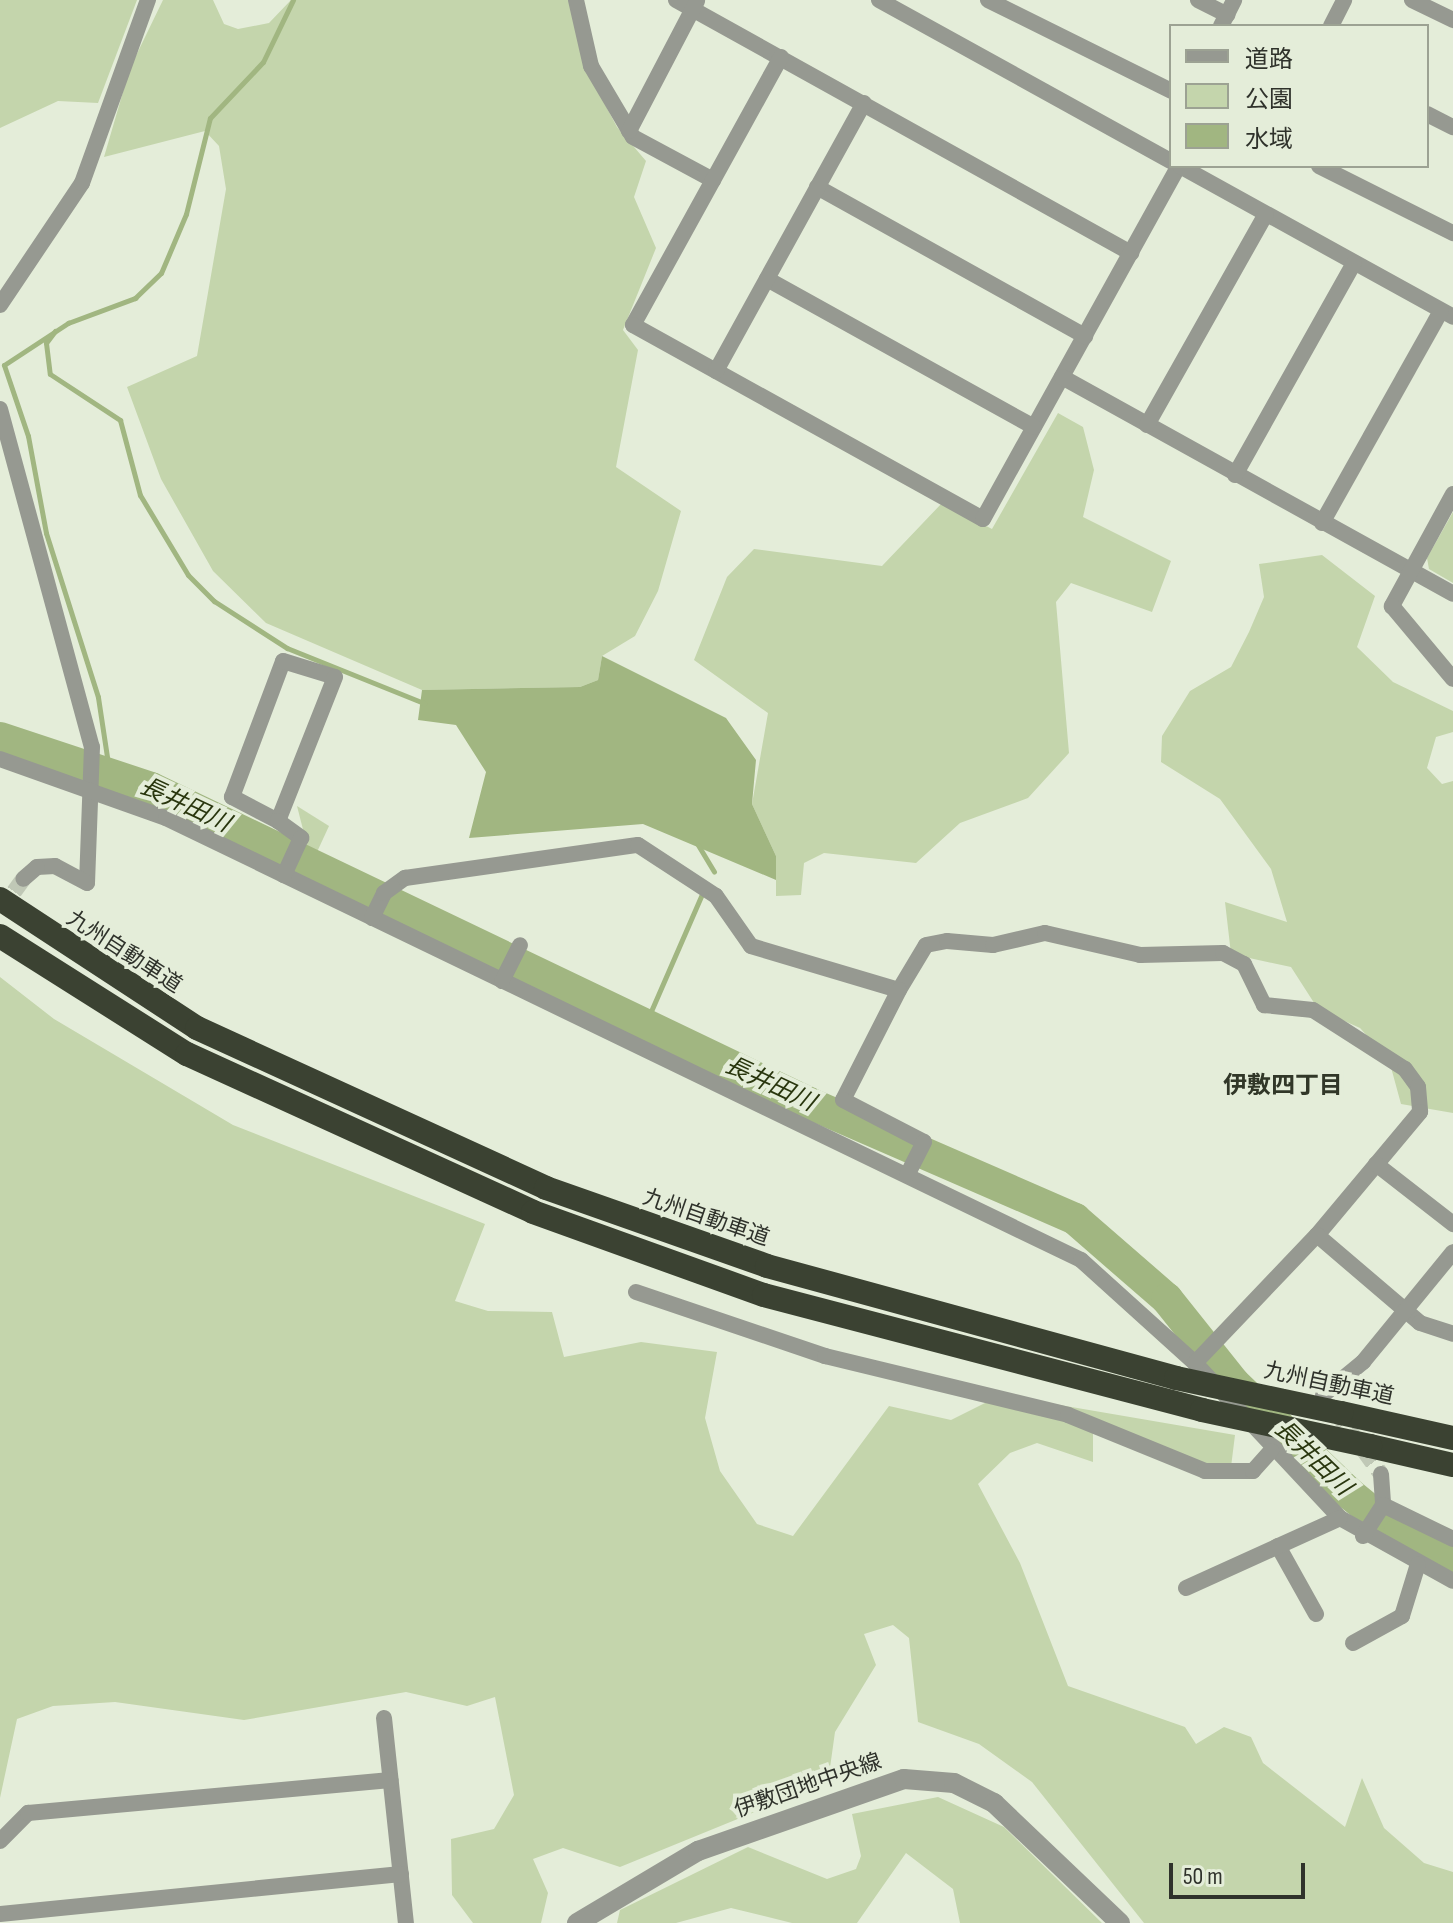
<!DOCTYPE html>
<meta charset="utf-8">
<style>
body{margin:0}
#map{position:relative;width:1453px;height:1923px;overflow:hidden;background:#e4edd9;font-family:"Sofia Sans Condensed","Noto Sans JP",sans-serif}
div>[style]{position:absolute}
.green>*{inset:0;background:#c4d5ac}
.water>*{inset:0;background:#a1b681}
.stream>*{height:5px;margin:-2.5px;padding:0 2.5px;transform-origin:2.5px;border-radius:2.5px;background:#a1b681}
.river>*{height:32px;margin:-16px;padding:0 16px;transform-origin:16px;border-radius:16px;background:#a1b681}
.minor-tunnel>*{height:16px;margin-top:-8px;transform-origin:0;background:repeating-linear-gradient(90deg,#c0c8b6 0 16px,transparent 0 24px)}
.minor>*{height:16px;margin:-8px;padding:0 8px;transform-origin:8px;border-radius:8px;background:#969991}
.tertiary>*{height:20px;margin:-10px;padding:0 10px;transform-origin:10px;border-radius:10px;background:#969991}
.motorway>*{height:24px;margin:-12px;padding:0 12px;transform-origin:12px;border-radius:12px;background:#3b4232}
.motorway-bridge>*{height:24px;margin:-12px;padding:0 12px;transform-origin:12px;border-radius:12px;background:#3b4232}
span{translate:-50% -50%;white-space:nowrap;text-align:center;line-height:1.15;-webkit-text-stroke:8px #e4edd9;paint-order:stroke}
.street-label{font-size:22px;color:#2f322b}
.water-label{font-size:24px;color:#29360e;font-style:italic}
.neighbourhood-label{font-size:24px;color:#313728;font-weight:700}
.legend{position:absolute;left:1169px;top:24px;width:260px;height:144px;box-sizing:border-box;background:#e4edd9;border:2px solid #9ca293;margin:0;padding:10px 14px;list-style:none;font-size:24px;color:#2f322b}
.legend li{display:flex;align-items:center;gap:16px;height:40px}
.legend b{width:40px;border:2px solid #9ca293}
.scale{position:absolute;left:1169px;top:1863px;width:136px;height:36px;box-sizing:border-box;border:4px solid #2f322b;border-top:0;padding-left:10px;font-size:24px;line-height:28px;white-space:nowrap;color:#2f322b;-webkit-text-stroke:6px #e4edd9;paint-order:stroke}
</style>
<div id="map">
<div class="green">
<div style="clip-path:polygon(0 0,137px 0,98px 103px,58px 101px,0 128px)"></div>
<div style="clip-path:polygon(163px 0,213px 0,224px 24px,238px 29px,269px 23px,291px 0,572px 0,585px 67px,617px 127px,646px 161px,634px 197px,656px 248px,623px 330px,638px 350px,616px 467px,681px 511px,658px 591px,635px 636px,602px 656px,598px 680px,580px 687px,422px 690px,266px 623px,213px 571px,161px 479px,127px 387px,197px 356px,226px 189px,219px 146px,205px 131px,104px 157px,130px 68px)"></div>
<div style="clip-path:polygon(1058px 413px,1083px 427px,1094px 470px,1083px 517px,1171px 561px,1152px 612px,1071px 583px,1056px 602px,1069px 753px,1028px 798px,960px 823px,916px 863px,824px 853px,804px 863px,801px 895px,776px 896px,776px 856px,752px 804px,768px 713px,694px 660px,727px 577px,754px 549px,882px 566px,942px 503px,992px 529px)"></div>
<div style="clip-path:polygon(1453px 512px,1453px 583px,1429px 569px,1427px 558px)"></div>
<div style="clip-path:polygon(1322px 555px,1375px 596px,1357px 647px,1393px 682px,1453px 711px,1453px 732px,1436px 737px,1427px 768px,1442px 784px,1453px 781px,1453px 1113px,1401px 1104px,1389px 1060px,1360px 1028px,1318px 1009px,1291px 967px,1231px 954px,1225px 902px,1287px 922px,1271px 869px,1220px 799px,1161px 762px,1162px 736px,1190px 691px,1231px 667px,1249px 632px,1264px 597px,1259px 564px)"></div>
<div style="clip-path:polygon(297px 806px,329px 826px,317px 852px,308px 849px)"></div>
<div style="clip-path:polygon(0 977px,54px 1019px,233px 1125px,485px 1224px,455px 1301px,488px 1311px,552px 1312px,564px 1357px,641px 1342px,717px 1352px,705px 1418px,720px 1471px,757px 1524px,793px 1536px,889px 1406px,951px 1420px,1001px 1395px,1235px 1435px,1230px 1475px,1093px 1433px,1093px 1462px,1037px 1443px,1010px 1453px,978px 1484px,1020px 1563px,1068px 1686px,1185px 1727px,1196px 1744px,1224px 1727px,1251px 1737px,1263px 1763px,1345px 1827px,1362px 1778px,1384px 1828px,1424px 1863px,1453px 1872px,1453px 1923px,1144px 1923px,1032px 1782px,979px 1744px,918px 1722px,909px 1638px,893px 1625px,864px 1634px,876px 1665px,835px 1732px,828px 1782px,620px 1867px,563px 1848px,533px 1859px,548px 1893px,541px 1923px,473px 1923px,452px 1895px,451px 1839px,494px 1829px,514px 1795px,495px 1697px,467px 1706px,406px 1692px,244px 1720px,115px 1702px,53px 1706px,17px 1719px,0 1798px)"></div>
<div style="clip-path:polygon(938px 1797px,1004px 1827px,1102px 1923px,960px 1923px,953px 1889px,906px 1853px,857px 1923px,792px 1923px,731px 1908px,676px 1923px,617px 1923px,620px 1910px,748px 1847px,827px 1879px,856px 1869px,861px 1856px,852px 1814px)"></div>
</div>
<div class="water">
<div style="clip-path:polygon(602px 656px,726px 718px,756px 760px,752px 804px,776px 856px,776px 880px,643px 824px,469px 838px,486px 772px,456px 725px,418px 720px,422px 690px,580px 687px,598px 680px)"></div>
</div>
<div class="stream">
<div style="left:55px;top:331px;width:15px;rotate:127deg"></div>
<div style="left:46px;top:343px;width:31px;rotate:83deg"></div>
<div style="left:50px;top:374px;width:84px;rotate:33.3deg"></div>
<div style="left:120px;top:420px;width:78px;rotate:75.1deg"></div>
<div style="left:140px;top:495px;width:93px;rotate:59deg"></div>
<div style="left:188px;top:575px;width:37px;rotate:45deg"></div>
<div style="left:214px;top:601px;width:87px;rotate:32.8deg"></div>
<div style="left:287px;top:648px;width:148px;rotate:21.9deg"></div>
<div style="left:109px;top:770px;width:74px;rotate:-98.6deg"></div>
<div style="left:98px;top:697px;width:172px;rotate:-107.6deg"></div>
<div style="left:46px;top:533px;width:99px;rotate:-100.5deg"></div>
<div style="left:28px;top:436px;width:75px;rotate:-108.7deg"></div>
<div style="left:4px;top:365px;width:77px;rotate:-33.3deg"></div>
<div style="left:68px;top:323px;width:72px;rotate:-20.5deg"></div>
<div style="left:135px;top:298px;width:36px;rotate:-44deg"></div>
<div style="left:161px;top:273px;width:64px;rotate:-67deg"></div>
<div style="left:186px;top:214px;width:99px;rotate:-76deg"></div>
<div style="left:210px;top:118px;width:77px;rotate:-46.6deg"></div>
<div style="left:263px;top:62px;width:69px;rotate:-64.2deg"></div>
<div style="left:698px;top:845px;width:31px;rotate:59deg"></div>
<div style="left:645px;top:1025px;width:141px;rotate:-66.5deg"></div>
</div>
<div class="river">
<div style="left:0;top:738px;width:159px;rotate:18.3deg"></div>
<div style="left:151px;top:788px;width:732px;rotate:25.58deg"></div>
<div style="left:811px;top:1104px;width:288px;rotate:23.5deg"></div>
<div style="left:1075px;top:1219px;width:122px;rotate:41deg"></div>
<div style="left:1167px;top:1299px;width:107px;rotate:51.4deg"></div>
<div style="left:1234px;top:1383px;width:161px;rotate:43.7deg"></div>
<div style="left:1350px;top:1494px;width:63px;rotate:39.2deg"></div>
<div style="left:1399px;top:1534px;width:59px;rotate:23.1deg"></div>
</div>
<div class="minor-tunnel">
<div style="left:0;top:911px;width:39px;rotate:-54deg"></div>
<div style="left:1335px;top:1411px;width:78px;rotate:53.9deg"></div>
</div>
<div class="minor">
<div style="left:576px;top:0;width:68px;rotate:77.2deg"></div>
<div style="left:591px;top:66px;width:82px;rotate:59.4deg"></div>
<div style="left:633px;top:137px;width:91px;rotate:28.3deg"></div>
<div style="left:676px;top:0;width:521px;rotate:29.08deg"></div>
<div style="left:879px;top:0;width:333px;rotate:28.9deg"></div>
<div style="left:988px;top:0;width:204px;rotate:26.4deg"></div>
<div style="left:1198px;top:0;width:33px;rotate:27deg"></div>
<div style="left:1412px;top:0;width:46px;rotate:26deg"></div>
<div style="left:1221px;top:26px;width:29px;rotate:-63deg"></div>
<div style="left:1331px;top:26px;width:29px;rotate:-63deg"></div>
<div style="left:781px;top:57px;width:306px;rotate:118.9deg"></div>
<div style="left:633px;top:325px;width:400px;rotate:29deg"></div>
<div style="left:983px;top:519px;width:404px;rotate:-61deg"></div>
<div style="left:1427px;top:114px;width:29px;rotate:27deg"></div>
<div style="left:629px;top:131px;width:147px;rotate:-62.4deg"></div>
<div style="left:1180px;top:166px;width:312px;rotate:28.9deg"></div>
<div style="left:1319px;top:166px;width:150px;rotate:26.6deg"></div>
<div style="left:817px;top:187px;width:307px;rotate:29.1deg"></div>
<div style="left:767px;top:279px;width:305px;rotate:29deg"></div>
<div style="left:0;top:305px;width:147px;rotate:-56.1deg"></div>
<div style="left:82px;top:183px;width:195px;rotate:-70.2deg"></div>
<div style="left:716px;top:371px;width:306px;rotate:-61.1deg"></div>
<div style="left:1062px;top:377px;width:447px;rotate:29deg"></div>
<div style="left:0;top:409px;width:350px;rotate:74.8deg"></div>
<div style="left:92px;top:747px;width:136px;rotate:92.1deg"></div>
<div style="left:87px;top:883px;width:36px;rotate:-152deg"></div>
<div style="left:55px;top:866px;width:18px;rotate:177deg"></div>
<div style="left:37px;top:867px;width:18px;rotate:139deg"></div>
<div style="left:1147px;top:425px;width:242px;rotate:-60.6deg"></div>
<div style="left:1235px;top:475px;width:243px;rotate:-60.7deg"></div>
<div style="left:1453px;top:494px;width:128px;rotate:118.6deg"></div>
<div style="left:1392px;top:606px;width:95px;rotate:50.1deg"></div>
<div style="left:1322px;top:523px;width:243px;rotate:-60.7deg"></div>
<div style="left:0;top:759px;width:176px;rotate:19.6deg"></div>
<div style="left:166px;top:818px;width:1016px;rotate:25.78deg"></div>
<div style="left:1081px;top:1260px;width:154px;rotate:42.1deg"></div>
<div style="left:1195px;top:1363px;width:212px;rotate:46.9deg"></div>
<div style="left:1340px;top:1518px;width:129px;rotate:29.1deg"></div>
<div style="left:278px;top:821px;width:52px;rotate:-152.4deg"></div>
<div style="left:232px;top:797px;width:145px;rotate:-69.4deg"></div>
<div style="left:283px;top:661px;width:54px;rotate:17.1deg"></div>
<div style="left:335px;top:677px;width:155px;rotate:111.6deg"></div>
<div style="left:278px;top:821px;width:29px;rotate:36deg"></div>
<div style="left:301px;top:838px;width:41px;rotate:114.7deg"></div>
<div style="left:372px;top:918px;width:28px;rotate:-64deg"></div>
<div style="left:384px;top:893px;width:26px;rotate:-36deg"></div>
<div style="left:405px;top:878px;width:235px;rotate:-8.1deg"></div>
<div style="left:638px;top:845px;width:93px;rotate:33.2deg"></div>
<div style="left:716px;top:896px;width:61px;rotate:55deg"></div>
<div style="left:751px;top:946px;width:154px;rotate:16.6deg"></div>
<div style="left:899px;top:990px;width:52px;rotate:-59deg"></div>
<div style="left:926px;top:945px;width:21px;rotate:-11deg"></div>
<div style="left:947px;top:941px;width:46px;rotate:5deg"></div>
<div style="left:993px;top:945px;width:53px;rotate:-13deg"></div>
<div style="left:1045px;top:933px;width:98px;rotate:13deg"></div>
<div style="left:1140px;top:955px;width:83px;rotate:-1.4deg"></div>
<div style="left:1223px;top:953px;width:24px;rotate:28deg"></div>
<div style="left:1244px;top:964px;width:46px;rotate:64deg"></div>
<div style="left:1264px;top:1005px;width:49px;rotate:5.8deg"></div>
<div style="left:1313px;top:1010px;width:109px;rotate:32.7deg"></div>
<div style="left:1405px;top:1069px;width:22px;rotate:54deg"></div>
<div style="left:1418px;top:1087px;width:25px;rotate:85deg"></div>
<div style="left:1420px;top:1112px;width:160px;rotate:129.9deg"></div>
<div style="left:502px;top:981px;width:40px;rotate:-63.4deg"></div>
<div style="left:899px;top:990px;width:123px;rotate:117deg"></div>
<div style="left:843px;top:1100px;width:91px;rotate:27.4deg"></div>
<div style="left:924px;top:1142px;width:36px;rotate:117deg"></div>
<div style="left:1376px;top:1164px;width:98px;rotate:37.9deg"></div>
<div style="left:636px;top:1292px;width:200px;rotate:18.7deg"></div>
<div style="left:825px;top:1356px;width:250px;rotate:13.6deg"></div>
<div style="left:1068px;top:1415px;width:148px;rotate:22.2deg"></div>
<div style="left:1205px;top:1471px;width:48px"></div>
<div style="left:1253px;top:1471px;width:27px;rotate:-48deg"></div>
<div style="left:1195px;top:1363px;width:177px;rotate:-46.4deg"></div>
<div style="left:1317px;top:1235px;width:135px;rotate:40.5deg"></div>
<div style="left:1420px;top:1323px;width:35px;rotate:18deg"></div>
<div style="left:1323px;top:1395px;width:52px;rotate:-39.5deg"></div>
<div style="left:1363px;top:1362px;width:142px;rotate:-50.7deg"></div>
<div style="left:1381px;top:1474px;width:31px;rotate:86deg"></div>
<div style="left:1383px;top:1505px;width:78px;rotate:25.9deg"></div>
<div style="left:1363px;top:1536px;width:37px;rotate:-57deg"></div>
<div style="left:1278px;top:1546px;width:78px;rotate:60.8deg"></div>
<div style="left:1186px;top:1588px;width:169px;rotate:-24.4deg"></div>
<div style="left:1353px;top:1643px;width:56px;rotate:-28.9deg"></div>
<div style="left:1402px;top:1616px;width:54px;rotate:-72.9deg"></div>
<div style="left:384px;top:1718px;width:206px;rotate:83.9deg"></div>
<div style="left:0;top:1841px;width:40px;rotate:-45deg"></div>
<div style="left:28px;top:1813px;width:364px;rotate:-5.2deg"></div>
<div style="left:0;top:1914px;width:403px;rotate:-5.7deg"></div>
</div>
<div class="tertiary">
<div style="left:577px;top:1923px;width:141px;rotate:-30.8deg"></div>
<div style="left:698px;top:1851px;width:218px;rotate:-19.3deg"></div>
<div style="left:904px;top:1779px;width:50px;rotate:4.6deg"></div>
<div style="left:954px;top:1783px;width:45px;rotate:26.6deg"></div>
<div style="left:994px;top:1803px;width:174px;rotate:43.6deg"></div>
</div>
<div class="motorway">
<div style="left:0;top:899px;width:235px;rotate:33.2deg"></div>
<div style="left:197px;top:1028px;width:384px;rotate:24.6deg"></div>
<div style="left:546px;top:1188px;width:234px;rotate:19.4deg"></div>
<div style="left:767px;top:1266px;width:424px;rotate:15.3deg"></div>
<div style="left:0;top:936px;width:221px;rotate:32.3deg"></div>
<div style="left:187px;top:1054px;width:380px;rotate:24.5deg"></div>
<div style="left:533px;top:1212px;width:245px;rotate:19.8deg"></div>
<div style="left:764px;top:1295px;width:453px;rotate:14.7deg"></div>
<div style="left:1341px;top:1413px;width:115px;rotate:12.6deg"></div>
<div style="left:1370px;top:1446px;width:85px;rotate:12.9deg"></div>
</div>
<div class="motorway-bridge">
<div style="left:1176px;top:1378px;width:169px;rotate:12deg"></div>
<div style="left:1202px;top:1410px;width:172px;rotate:12.1deg"></div>
</div>
<div class="street-label">
<span style="left:124px;top:952px;rotate:33deg">九州自動車道</span>
<span style="left:706px;top:1218px;rotate:19deg">九州自動車道</span>
<span style="left:1329px;top:1384px;rotate:12deg">九州自動車道</span>
<span style="left:808px;top:1786px;rotate:-19deg">伊敷団地中央線</span>
</div>
<div class="water-label">
<span style="left:185px;top:805px;rotate:25deg">長井田川</span>
<span style="left:770px;top:1084px;rotate:25deg">長井田川</span>
<span style="left:1313px;top:1458px;rotate:44deg">長井田川</span>
</div>
<div class="neighbourhood-label">
<span style="left:1283px;top:1086px">伊敷四丁目</span>
</div>
<ul class="legend">
<li><b style="height:10px;background:#969991"></b>道路</li>
<li><b style="height:22px;background:#c4d5ac"></b>公園</li>
<li><b style="height:22px;background:#a1b681"></b>水域</li>
</ul>
<div class="scale">50 m</div>
</div>
